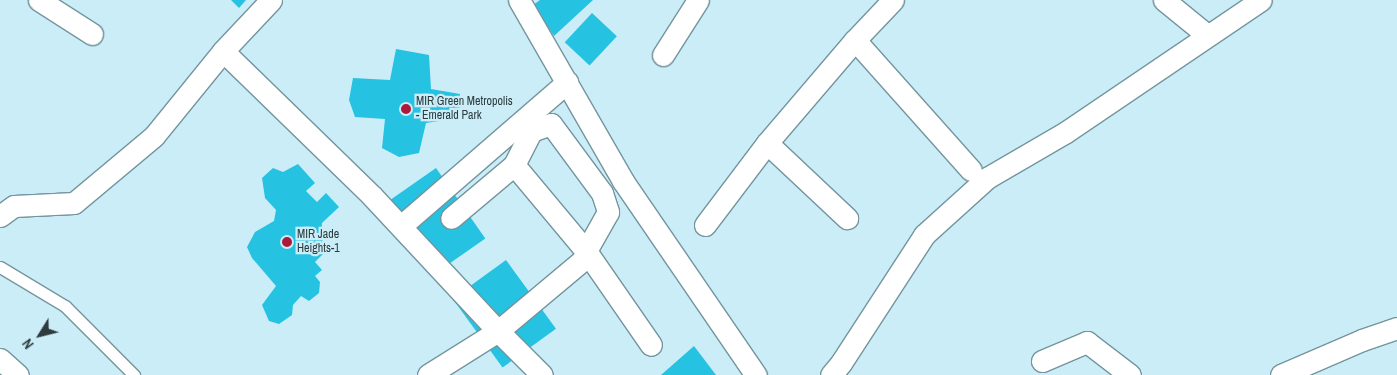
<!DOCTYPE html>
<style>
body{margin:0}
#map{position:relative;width:1397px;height:375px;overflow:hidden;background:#caedf7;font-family:"Archivo Narrow",sans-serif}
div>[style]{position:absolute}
.building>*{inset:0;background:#25c2e2;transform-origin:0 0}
.roads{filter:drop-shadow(1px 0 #74959e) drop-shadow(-1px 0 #74959e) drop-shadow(0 1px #74959e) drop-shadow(0 -1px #74959e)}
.service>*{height:11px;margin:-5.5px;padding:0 5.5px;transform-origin:5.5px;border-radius:5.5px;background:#fff}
.minor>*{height:21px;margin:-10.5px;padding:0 10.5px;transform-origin:10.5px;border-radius:10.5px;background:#fff}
.dots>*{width:14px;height:14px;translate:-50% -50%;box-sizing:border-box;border:2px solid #caedf7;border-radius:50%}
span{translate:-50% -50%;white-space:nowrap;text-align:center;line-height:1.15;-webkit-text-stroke:4.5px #caedf7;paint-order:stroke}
.poi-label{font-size:12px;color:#2d3b3f}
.left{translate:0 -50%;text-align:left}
.north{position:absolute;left:15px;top:310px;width:50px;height:50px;-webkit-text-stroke:4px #caedf7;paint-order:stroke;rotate:234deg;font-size:14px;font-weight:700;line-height:20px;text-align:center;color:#2d3b3f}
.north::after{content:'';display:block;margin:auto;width:18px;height:22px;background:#2d3b3f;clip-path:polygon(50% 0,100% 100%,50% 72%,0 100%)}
</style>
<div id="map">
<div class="building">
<div style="clip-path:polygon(231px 0,246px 0,239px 8px)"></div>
<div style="clip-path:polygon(540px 0,593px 0,554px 36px,533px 5px)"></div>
<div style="left:592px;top:13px;width:34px;height:40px;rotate:43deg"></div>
<div style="clip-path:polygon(396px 49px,429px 55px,431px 89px,460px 94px,459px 118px,426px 123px,419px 153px,399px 157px,382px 148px,385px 119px,355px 117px,349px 100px,353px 78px,390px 80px)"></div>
<div style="clip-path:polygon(298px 164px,315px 183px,306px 191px,317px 202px,326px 193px,339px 207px,322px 223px,321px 236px,326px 251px,315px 262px,322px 270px,315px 276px,320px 282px,319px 293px,309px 301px,301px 296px,293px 305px,292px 315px,279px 324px,269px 321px,262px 305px,276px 286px,252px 258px,247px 247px,255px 232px,274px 221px,276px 210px,265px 198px,262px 178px,273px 168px,283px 172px)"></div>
<div style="left:436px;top:168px;width:86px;height:66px;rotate:55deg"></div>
<div style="left:506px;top:260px;width:85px;height:66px;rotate:54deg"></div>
<div style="clip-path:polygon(694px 346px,716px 375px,661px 375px)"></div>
</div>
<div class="roads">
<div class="service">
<div style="left:0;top:267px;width:76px;rotate:31deg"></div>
<div style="left:65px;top:306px;width:98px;rotate:45deg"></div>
</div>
<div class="minor">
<div style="left:39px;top:0;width:63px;rotate:32.7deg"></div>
<div style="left:519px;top:0;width:209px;rotate:60.1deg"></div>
<div style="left:623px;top:181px;width:235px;rotate:55.6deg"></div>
<div style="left:1164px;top:0;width:55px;rotate:39.1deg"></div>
<div style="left:855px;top:40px;width:174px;rotate:48.3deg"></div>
<div style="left:223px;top:51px;width:208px;rotate:44.2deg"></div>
<div style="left:372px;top:196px;width:185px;rotate:47deg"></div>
<div style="left:498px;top:331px;width:111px;rotate:-39.9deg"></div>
<div style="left:583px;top:260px;width:9px;rotate:-72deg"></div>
<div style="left:586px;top:251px;width:112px;rotate:-129.9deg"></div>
<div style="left:514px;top:165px;width:82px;rotate:139.9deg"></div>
<div style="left:663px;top:55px;width:65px;rotate:-57.5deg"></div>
<div style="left:767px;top:143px;width:110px;rotate:43.2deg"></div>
<div style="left:514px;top:165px;width:38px;rotate:-63deg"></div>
<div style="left:531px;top:131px;width:21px;rotate:-19deg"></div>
<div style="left:551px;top:124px;width:86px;rotate:53.5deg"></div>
<div style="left:602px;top:193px;width:20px;rotate:72deg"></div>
<div style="left:608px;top:212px;width:45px;rotate:119.4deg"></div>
<div style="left:586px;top:251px;width:114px;rotate:55.3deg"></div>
<div style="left:0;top:216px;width:17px;rotate:-36deg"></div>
<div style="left:14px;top:206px;width:60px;rotate:-2.9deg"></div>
<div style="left:74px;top:203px;width:104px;rotate:-39.9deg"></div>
<div style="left:154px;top:136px;width:109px;rotate:-50.9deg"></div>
<div style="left:223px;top:51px;width:70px;rotate:-46.7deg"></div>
<div style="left:705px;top:225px;width:103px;rotate:-52.9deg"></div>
<div style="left:767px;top:143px;width:135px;rotate:-49.5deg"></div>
<div style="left:855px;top:40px;width:55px;rotate:-46.5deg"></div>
<div style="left:401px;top:226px;width:220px;rotate:-40.9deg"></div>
<div style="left:0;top:359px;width:24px;rotate:42deg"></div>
<div style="left:1042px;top:361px;width:49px;rotate:-22.9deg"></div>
<div style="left:1087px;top:342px;width:54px;rotate:37.5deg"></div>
<div style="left:428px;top:375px;width:83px;rotate:-32.2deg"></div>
<div style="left:498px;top:331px;width:62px;rotate:45deg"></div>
<div style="left:831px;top:375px;width:16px;rotate:-50deg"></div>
<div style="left:841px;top:363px;width:153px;rotate:-57deg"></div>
<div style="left:924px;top:235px;width:85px;rotate:-42.1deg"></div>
<div style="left:987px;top:178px;width:91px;rotate:-30.2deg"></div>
<div style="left:1066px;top:132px;width:235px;rotate:-34.1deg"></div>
<div style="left:1281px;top:375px;width:88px;rotate:-23.4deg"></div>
<div style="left:1362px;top:340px;width:37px;rotate:-19deg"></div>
</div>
</div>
<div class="dots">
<div style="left:406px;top:109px;background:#ad193a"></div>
<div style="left:287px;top:242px;background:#ad193a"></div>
</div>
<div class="poi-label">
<span class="left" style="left:416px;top:109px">MIR Green Metropolis<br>- Emerald Park</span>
<span class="left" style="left:297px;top:242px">MIR Jade<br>Heights-1</span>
</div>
<div class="north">N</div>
</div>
